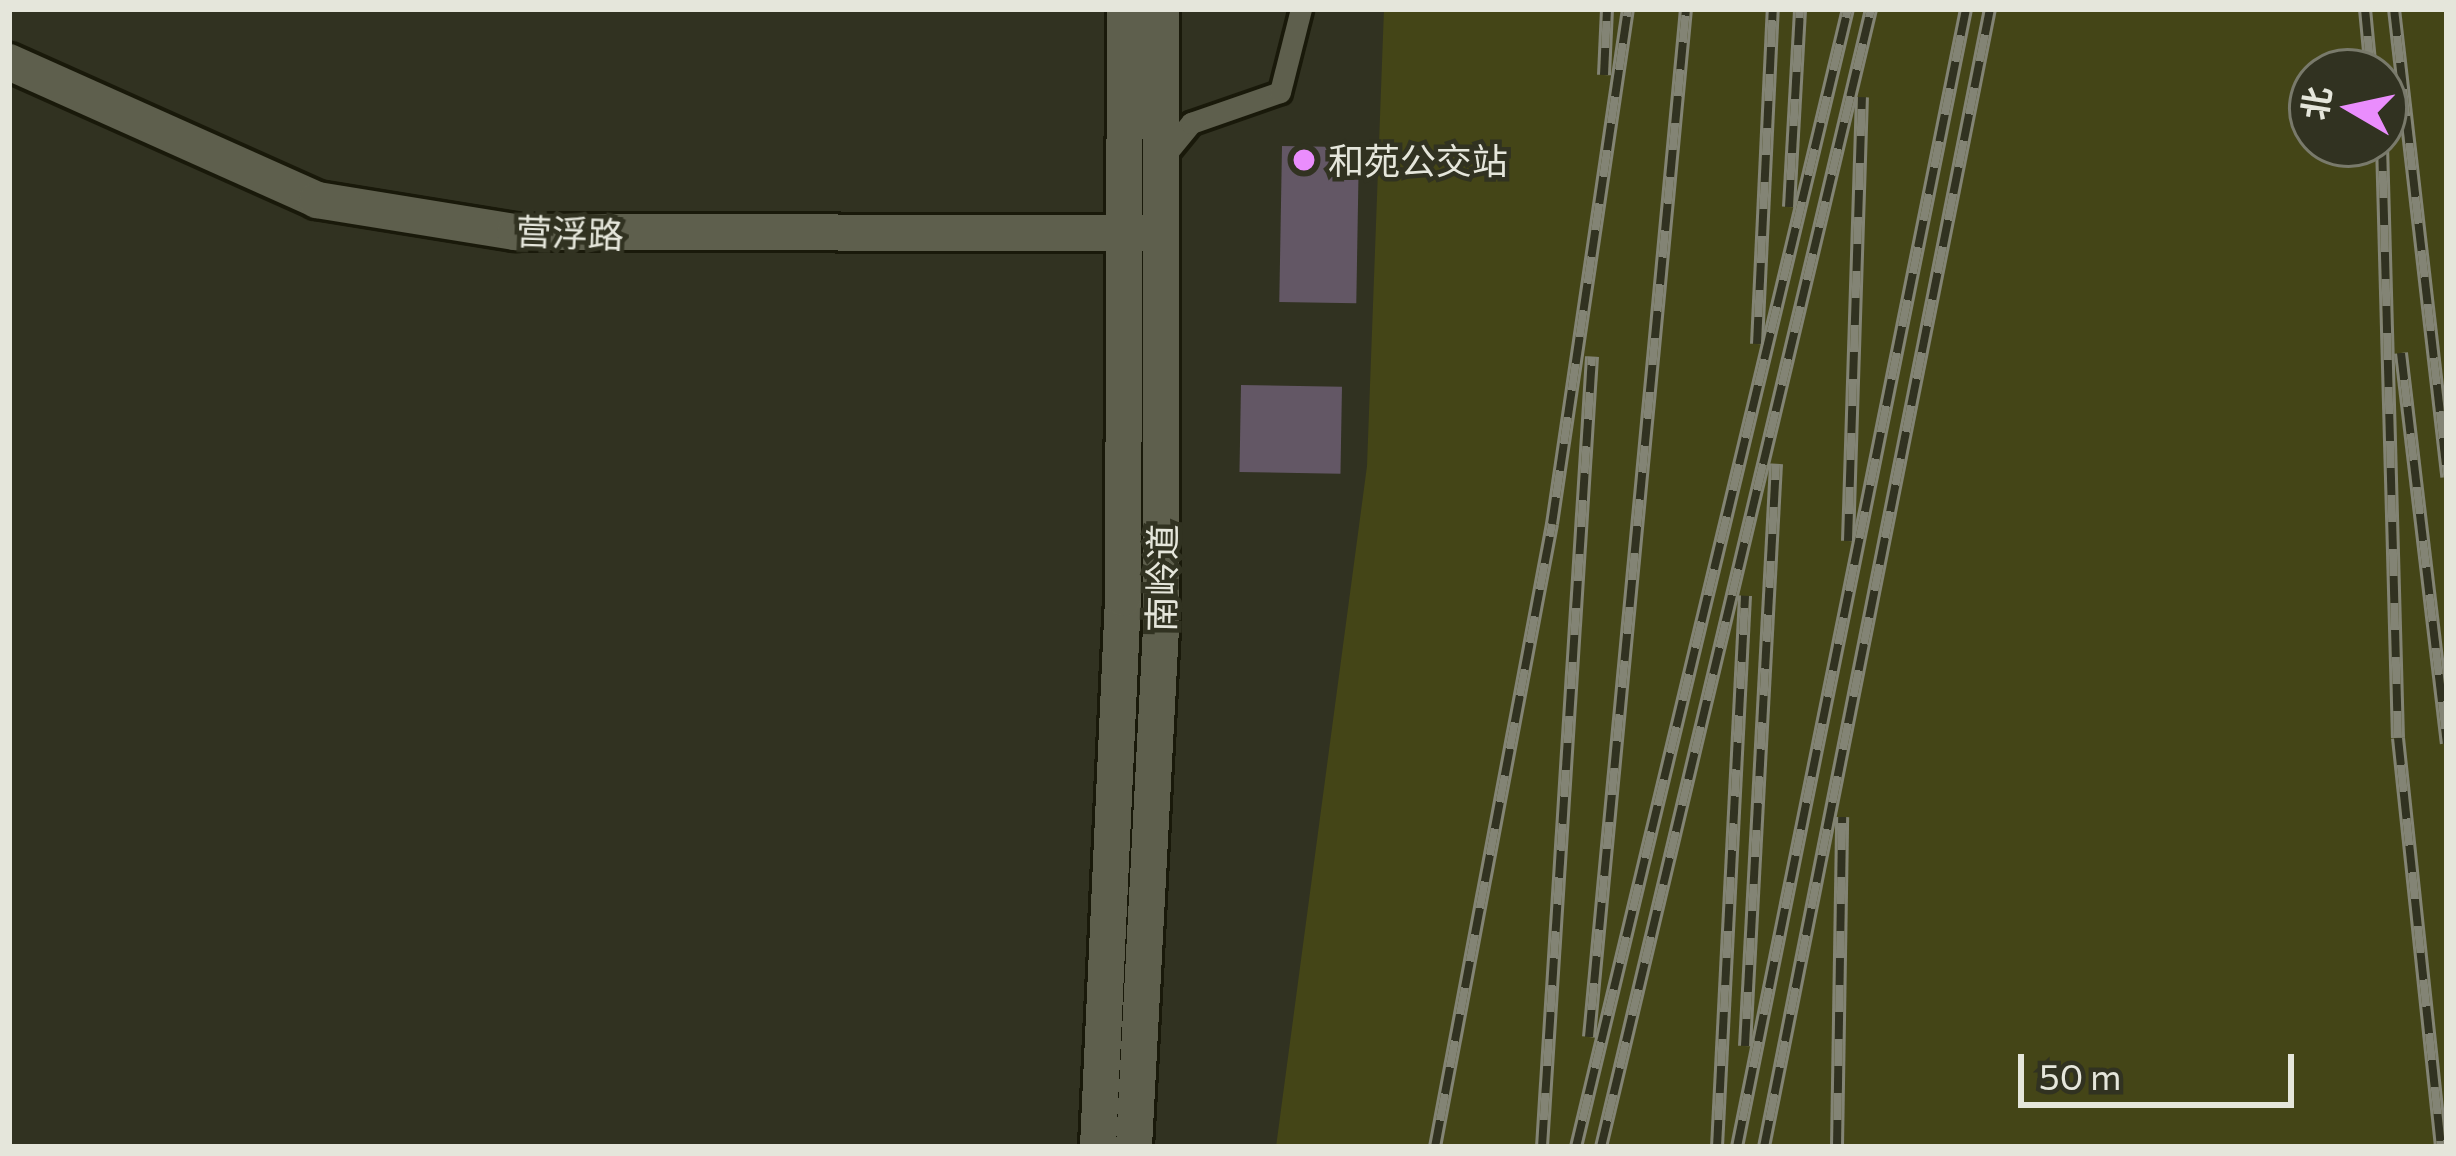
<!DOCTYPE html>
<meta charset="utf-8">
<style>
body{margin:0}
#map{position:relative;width:2456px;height:1156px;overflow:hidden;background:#313221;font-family:Commissioner,"Noto Sans SC",sans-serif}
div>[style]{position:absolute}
.green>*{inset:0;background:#444517}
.building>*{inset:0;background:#635765;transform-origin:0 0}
.roads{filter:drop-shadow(3px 0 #19190a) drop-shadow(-3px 0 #19190a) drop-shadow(0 3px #19190a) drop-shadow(0 -3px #19190a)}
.service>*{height:21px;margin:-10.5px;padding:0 10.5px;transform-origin:10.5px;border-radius:10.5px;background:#5e5f4d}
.minor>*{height:36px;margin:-18px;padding:0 18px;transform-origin:18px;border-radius:18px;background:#5e5f4d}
.tertiary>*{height:36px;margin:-18px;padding:0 18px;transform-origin:18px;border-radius:18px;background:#5e5f4d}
.rail>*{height:14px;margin-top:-7px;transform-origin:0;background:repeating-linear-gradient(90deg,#313221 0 27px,#838475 0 54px);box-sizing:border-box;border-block:3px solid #838475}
.dots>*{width:33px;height:33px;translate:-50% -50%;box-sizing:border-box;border:6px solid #313221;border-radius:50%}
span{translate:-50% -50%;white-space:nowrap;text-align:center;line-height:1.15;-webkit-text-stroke:9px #313221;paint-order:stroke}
.poi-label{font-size:36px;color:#e5e6db}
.left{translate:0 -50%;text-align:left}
.street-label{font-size:36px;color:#e5e6db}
.frame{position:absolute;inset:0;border:12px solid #e5e6db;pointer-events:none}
.north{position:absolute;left:2288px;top:48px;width:120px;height:120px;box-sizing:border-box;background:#313221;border:3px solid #797a6b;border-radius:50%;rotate:279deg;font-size:33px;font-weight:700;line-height:48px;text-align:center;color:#e5e6db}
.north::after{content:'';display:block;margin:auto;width:42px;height:54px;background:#ea8dfd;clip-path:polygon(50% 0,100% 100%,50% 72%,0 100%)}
.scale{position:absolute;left:2018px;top:1054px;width:276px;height:54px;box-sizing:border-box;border:6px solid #e5e6db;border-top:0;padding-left:15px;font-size:36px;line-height:42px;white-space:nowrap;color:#e5e6db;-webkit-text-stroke:9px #313221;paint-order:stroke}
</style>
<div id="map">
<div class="green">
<div style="clip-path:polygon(evenodd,1384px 9px,2447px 9px,2447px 1147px,1276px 1147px,1367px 466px,1384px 9px,2312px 72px,2384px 72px,2384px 144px,2312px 144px,2312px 72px)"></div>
</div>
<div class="building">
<div style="left:1282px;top:146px;width:77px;height:156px;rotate:1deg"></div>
<div style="left:1241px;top:385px;width:101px;height:87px;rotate:1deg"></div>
</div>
<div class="roads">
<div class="service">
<div style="left:1164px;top:156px;width:43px;rotate:-50.7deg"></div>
<div style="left:1191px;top:123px;width:94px;rotate:-19.2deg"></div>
<div style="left:1280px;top:92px;width:86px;rotate:-75.8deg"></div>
</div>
<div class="minor">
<div style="left:9px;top:62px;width:338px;rotate:24.1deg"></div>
<div style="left:317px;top:200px;width:201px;rotate:9.2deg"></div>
<div style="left:515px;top:232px;width:639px;rotate:0.09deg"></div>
</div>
<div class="tertiary">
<div style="left:1098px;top:1147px;width:550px;rotate:-87.39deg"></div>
<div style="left:1123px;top:598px;width:589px;rotate:-89.81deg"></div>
<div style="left:1134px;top:1147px;width:520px;rotate:-87.02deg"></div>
<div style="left:1161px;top:628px;width:619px;rotate:-90deg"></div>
</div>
</div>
<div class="rail">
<div style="left:2365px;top:9px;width:63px;rotate:84.6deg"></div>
<div style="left:2394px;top:9px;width:471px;rotate:83.5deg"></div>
<div style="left:1604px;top:75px;width:66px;rotate:-87.4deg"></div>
<div style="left:2382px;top:144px;width:594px;rotate:88.46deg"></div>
<div style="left:2398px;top:738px;width:411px;rotate:84deg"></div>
<div style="left:1789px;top:207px;width:198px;rotate:-86.8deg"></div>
<div style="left:1757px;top:344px;width:335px;rotate:-87.3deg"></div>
<div style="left:2401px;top:353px;width:393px;rotate:83.3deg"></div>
<div style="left:1848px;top:541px;width:444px;rotate:-88.2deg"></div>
<div style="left:1589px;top:1037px;width:1033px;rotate:-84.61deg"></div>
<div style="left:1745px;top:1046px;width:583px;rotate:-86.95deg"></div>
<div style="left:1435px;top:1147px;width:634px;rotate:-79.36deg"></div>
<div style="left:1552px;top:524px;width:521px;rotate:-81.61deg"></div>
<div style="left:1542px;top:1147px;width:792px;rotate:-86.38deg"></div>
<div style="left:1576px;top:1147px;width:1170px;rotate:-76.56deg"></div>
<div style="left:1601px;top:1147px;width:1170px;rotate:-76.65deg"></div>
<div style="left:1717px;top:1147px;width:552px;rotate:-87.09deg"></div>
<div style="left:1737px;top:1147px;width:1161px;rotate:-78.62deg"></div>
<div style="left:1764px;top:1147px;width:1160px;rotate:-78.77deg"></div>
<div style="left:1837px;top:1147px;width:330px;rotate:-89.1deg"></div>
</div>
<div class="dots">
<div style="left:1304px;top:160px;background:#ea8dfd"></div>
</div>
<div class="poi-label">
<span class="left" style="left:1328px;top:160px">和苑公交站</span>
</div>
<div class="street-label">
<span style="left:570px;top:232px;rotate:2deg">营浮路</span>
<span style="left:1161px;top:578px;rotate:-89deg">南岭道</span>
</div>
<div class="frame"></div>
<div class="north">北</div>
<div class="scale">50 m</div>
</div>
